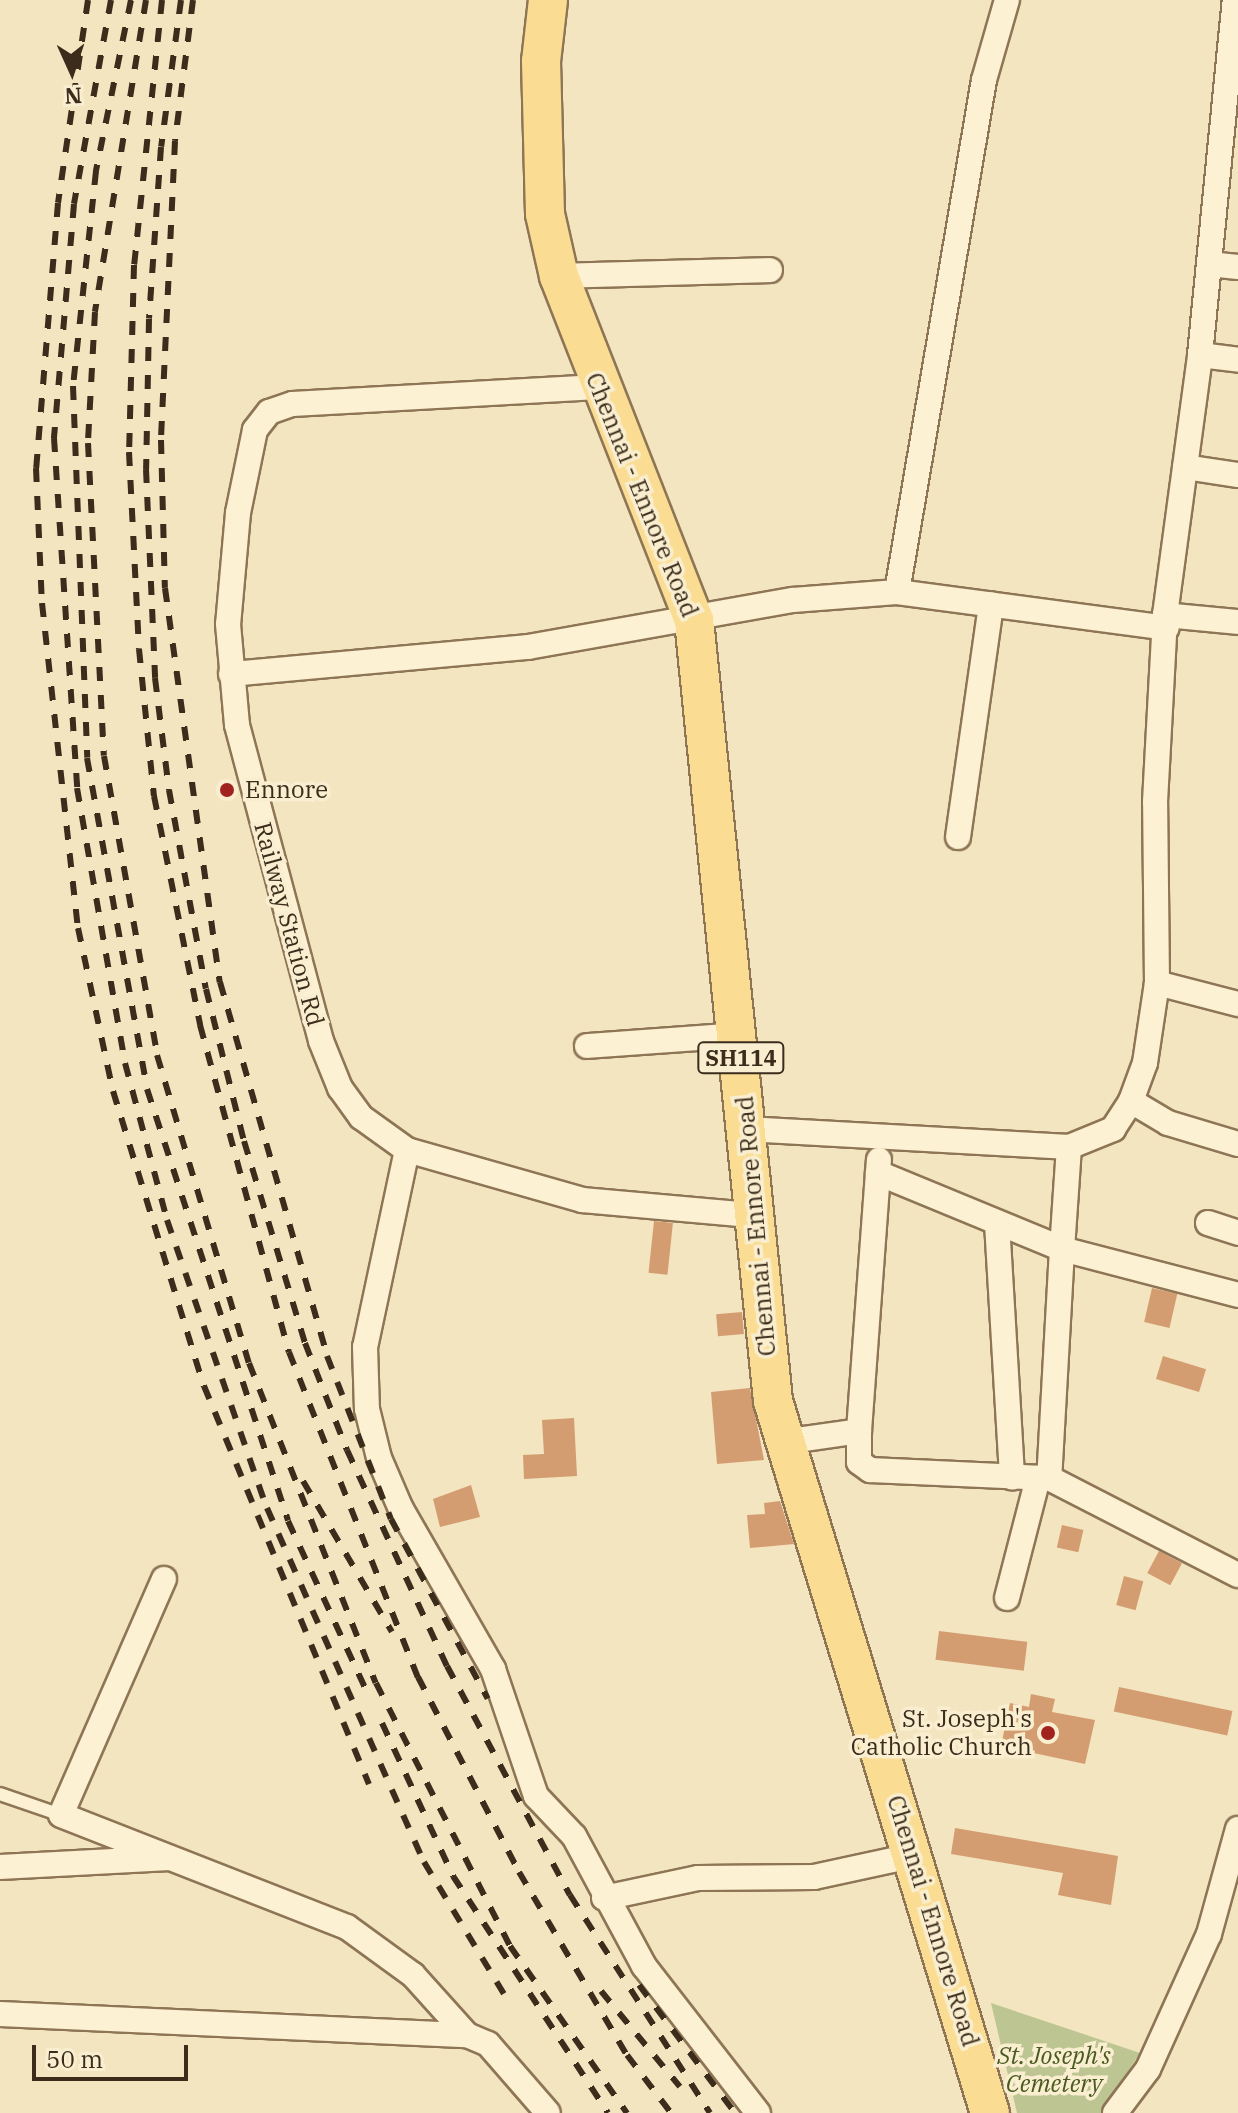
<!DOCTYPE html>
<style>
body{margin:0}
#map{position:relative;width:1238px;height:2113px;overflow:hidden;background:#f2e5bf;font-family:"IBM Plex Serif",serif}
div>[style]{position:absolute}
.cemetery>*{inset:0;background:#bdc592}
.building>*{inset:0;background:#d49d71;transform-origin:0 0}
.roads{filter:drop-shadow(2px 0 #8d7555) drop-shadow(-2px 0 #8d7555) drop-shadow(0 2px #8d7555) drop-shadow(0 -2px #8d7555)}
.lane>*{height:12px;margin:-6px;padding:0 6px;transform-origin:6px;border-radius:6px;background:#fcf1d3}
.street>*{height:24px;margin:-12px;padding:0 12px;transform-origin:12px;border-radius:12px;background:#fcf1d3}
.primary>*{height:38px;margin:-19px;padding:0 19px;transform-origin:19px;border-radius:19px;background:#fadd93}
.rail>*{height:6px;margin-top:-3px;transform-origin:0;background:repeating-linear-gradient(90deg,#3b2c1b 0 14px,transparent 0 28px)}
.dots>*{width:22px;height:22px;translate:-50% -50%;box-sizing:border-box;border:4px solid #f9eed0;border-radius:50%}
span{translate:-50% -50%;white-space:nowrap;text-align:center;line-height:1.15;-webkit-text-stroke:7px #f9eed0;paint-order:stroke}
.shield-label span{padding:2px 6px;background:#f9eed0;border:2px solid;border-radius:6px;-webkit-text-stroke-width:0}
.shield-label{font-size:22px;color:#3b2c1b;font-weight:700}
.street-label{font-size:24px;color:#3b2c1b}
.poi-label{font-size:24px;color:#3b2c1b}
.left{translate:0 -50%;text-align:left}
.right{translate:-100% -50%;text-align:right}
.park-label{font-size:24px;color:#495920;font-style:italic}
.north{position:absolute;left:32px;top:32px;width:80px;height:80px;-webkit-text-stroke:6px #f9eed0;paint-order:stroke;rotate:177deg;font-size:22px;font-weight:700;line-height:32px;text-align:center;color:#3b2c1b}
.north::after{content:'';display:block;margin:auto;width:28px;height:36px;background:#3b2c1b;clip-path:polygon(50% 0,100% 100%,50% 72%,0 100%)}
.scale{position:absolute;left:32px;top:2045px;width:156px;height:36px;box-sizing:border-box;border:4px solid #3b2c1b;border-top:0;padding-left:10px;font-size:24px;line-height:28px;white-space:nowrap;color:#3b2c1b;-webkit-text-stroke:6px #f9eed0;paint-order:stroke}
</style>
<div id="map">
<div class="cemetery">
<div style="clip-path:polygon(991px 2003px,1140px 2053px,1101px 2113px,1017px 2113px)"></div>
</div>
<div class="building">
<div style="left:654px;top:1221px;width:19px;height:52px;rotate:6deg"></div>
<div style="left:1152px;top:1288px;width:26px;height:35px;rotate:13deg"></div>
<div style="left:742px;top:1312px;width:22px;height:26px;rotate:85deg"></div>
<div style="left:1163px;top:1356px;width:45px;height:24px;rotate:17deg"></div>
<div style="clip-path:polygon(750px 1388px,764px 1460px,717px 1464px,711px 1392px)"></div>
<div style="clip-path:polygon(574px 1418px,577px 1476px,524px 1479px,523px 1455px,544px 1454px,542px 1420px)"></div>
<div style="clip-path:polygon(471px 1485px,480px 1517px,440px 1527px,433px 1499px)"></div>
<div style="clip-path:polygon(780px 1501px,794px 1544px,750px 1548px,747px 1515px,765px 1514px,764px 1503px)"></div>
<div style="left:1062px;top:1525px;width:22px;height:23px;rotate:13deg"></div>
<div style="left:1159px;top:1551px;width:26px;height:25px;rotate:28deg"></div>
<div style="left:1124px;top:1576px;width:20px;height:30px;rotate:15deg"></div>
<div style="left:939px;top:1631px;width:89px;height:29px;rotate:7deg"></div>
<div style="left:1119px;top:1687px;width:116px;height:25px;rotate:12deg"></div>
<div style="clip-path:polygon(1031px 1694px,1055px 1699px,1052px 1712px,1095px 1720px,1085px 1764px,1001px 1746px,1010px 1703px,1029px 1707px)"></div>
<div style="clip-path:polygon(955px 1828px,1118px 1856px,1111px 1905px,1058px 1895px,1063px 1873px,951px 1854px)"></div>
</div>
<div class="roads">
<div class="lane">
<div style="left:0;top:1794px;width:65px;rotate:19deg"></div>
</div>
<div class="street">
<div style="left:1209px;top:264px;width:29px;rotate:6deg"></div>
<div style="left:559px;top:276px;width:211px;rotate:-1.6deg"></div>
<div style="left:1200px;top:355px;width:38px;rotate:7deg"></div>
<div style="left:598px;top:387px;width:306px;rotate:176.8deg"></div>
<div style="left:292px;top:404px;width:24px;rotate:161deg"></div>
<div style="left:269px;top:412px;width:23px;rotate:128deg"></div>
<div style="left:255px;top:430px;width:85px;rotate:101.6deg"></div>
<div style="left:238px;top:513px;width:111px;rotate:95.1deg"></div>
<div style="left:228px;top:624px;width:101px;rotate:84.9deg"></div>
<div style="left:237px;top:725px;width:327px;rotate:75.1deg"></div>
<div style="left:321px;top:1041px;width:51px;rotate:68deg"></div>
<div style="left:340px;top:1088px;width:36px;rotate:54deg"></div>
<div style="left:361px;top:1117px;width:57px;rotate:35.7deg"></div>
<div style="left:407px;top:1150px;width:183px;rotate:15.9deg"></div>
<div style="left:583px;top:1200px;width:170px;rotate:5.1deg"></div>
<div style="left:1185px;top:467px;width:54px;rotate:8.6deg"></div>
<div style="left:897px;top:592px;width:519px;rotate:-80.36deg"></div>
<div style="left:984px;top:80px;width:83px;rotate:-74deg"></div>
<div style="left:1165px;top:615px;width:73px;rotate:5.5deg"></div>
<div style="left:231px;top:674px;width:298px;rotate:-5.2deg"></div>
<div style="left:528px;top:647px;width:269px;rotate:-10.1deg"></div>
<div style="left:793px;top:600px;width:104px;rotate:-4.4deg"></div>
<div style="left:897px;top:592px;width:272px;rotate:7.6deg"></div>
<div style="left:958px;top:837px;width:235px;rotate:-81.9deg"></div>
<div style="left:1157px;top:983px;width:84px;rotate:14.5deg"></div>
<div style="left:587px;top:1046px;width:152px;rotate:-4.1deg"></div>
<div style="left:1131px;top:1101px;width:43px;rotate:30.7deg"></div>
<div style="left:1168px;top:1123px;width:73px;rotate:16.7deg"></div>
<div style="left:746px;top:1129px;width:324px;rotate:3.2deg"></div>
<div style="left:1069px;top:1147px;width:48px;rotate:-22.2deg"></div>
<div style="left:1113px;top:1129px;width:33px;rotate:-57deg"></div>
<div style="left:1131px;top:1101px;width:40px;rotate:-69.8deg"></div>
<div style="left:1145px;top:1063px;width:81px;rotate:-81.5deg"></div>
<div style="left:1157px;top:983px;width:181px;rotate:-90.6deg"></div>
<div style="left:1155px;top:802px;width:187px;rotate:-86.9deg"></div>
<div style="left:1165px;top:615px;width:262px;rotate:-82.3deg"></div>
<div style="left:1200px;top:355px;width:357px;rotate:-84.4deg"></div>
<div style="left:1069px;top:1147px;width:102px;rotate:93.9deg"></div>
<div style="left:1062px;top:1249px;width:182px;rotate:14.6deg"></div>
<div style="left:407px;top:1150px;width:201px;rotate:102deg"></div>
<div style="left:365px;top:1347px;width:62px;rotate:88.2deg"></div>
<div style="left:367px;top:1409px;width:50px;rotate:76.2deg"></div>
<div style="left:379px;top:1458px;width:56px;rotate:66.7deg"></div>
<div style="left:401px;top:1509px;width:185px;rotate:60.1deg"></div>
<div style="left:493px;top:1669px;width:134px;rotate:71.3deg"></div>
<div style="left:536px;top:1796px;width:55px;rotate:46.5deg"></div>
<div style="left:574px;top:1836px;width:148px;rotate:61.7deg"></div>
<div style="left:644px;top:1966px;width:186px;rotate:52.2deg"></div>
<div style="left:878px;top:1173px;width:199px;rotate:22.4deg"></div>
<div style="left:1062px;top:1249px;width:229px;rotate:93.2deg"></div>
<div style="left:1049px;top:1478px;width:212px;rotate:27.2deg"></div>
<div style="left:997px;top:1223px;width:255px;rotate:86.6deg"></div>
<div style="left:1208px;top:1223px;width:32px;rotate:18deg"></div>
<div style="left:859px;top:1431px;width:31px;rotate:90deg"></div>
<div style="left:859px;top:1462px;width:14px;rotate:36deg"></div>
<div style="left:870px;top:1470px;width:179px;rotate:2.6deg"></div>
<div style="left:783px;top:1442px;width:77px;rotate:-8.2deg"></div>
<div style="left:859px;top:1431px;width:272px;rotate:-85.8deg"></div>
<div style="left:164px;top:1579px;width:257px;rotate:113.6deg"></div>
<div style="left:61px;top:1815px;width:307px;rotate:21.4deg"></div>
<div style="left:347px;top:1927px;width:82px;rotate:36deg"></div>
<div style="left:413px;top:1975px;width:81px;rotate:48deg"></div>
<div style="left:1007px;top:1598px;width:124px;rotate:-75.5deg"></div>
<div style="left:0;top:1867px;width:170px;rotate:-3deg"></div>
<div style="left:604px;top:1898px;width:96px;rotate:-12deg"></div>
<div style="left:698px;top:1878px;width:116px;rotate:-0.5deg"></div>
<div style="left:814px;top:1877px;width:104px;rotate:-12.2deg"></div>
<div style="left:0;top:2014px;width:467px;rotate:2.6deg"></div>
<div style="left:467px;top:2035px;width:23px;rotate:23deg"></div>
<div style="left:488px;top:2044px;width:91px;rotate:49deg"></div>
<div style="left:1115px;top:2113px;width:55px;rotate:-53.1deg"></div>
<div style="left:1148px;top:2069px;width:148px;rotate:-65.7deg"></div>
<div style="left:1209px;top:1934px;width:109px;rotate:-74.6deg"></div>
</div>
<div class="primary">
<div style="left:548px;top:0;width:61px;rotate:96.5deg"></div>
<div style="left:541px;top:61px;width:153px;rotate:88.5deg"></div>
<div style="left:545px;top:214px;width:64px;rotate:77.3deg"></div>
<div style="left:559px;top:276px;width:370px;rotate:68.6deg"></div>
<div style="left:694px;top:620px;width:785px;rotate:84.22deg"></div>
<div style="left:773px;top:1401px;width:744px;rotate:73.05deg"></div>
</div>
</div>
<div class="rail">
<div style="left:88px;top:0;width:205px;rotate:98.4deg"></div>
<div style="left:58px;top:203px;width:266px;rotate:94.7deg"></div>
<div style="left:36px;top:468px;width:135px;rotate:87.5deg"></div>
<div style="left:42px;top:603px;width:327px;rotate:83.7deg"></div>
<div style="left:78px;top:928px;width:167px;rotate:77.9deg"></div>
<div style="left:113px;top:1091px;width:309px;rotate:72.9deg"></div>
<div style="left:204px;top:1386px;width:431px;rotate:67.5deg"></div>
<div style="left:111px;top:0;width:207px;rotate:100.3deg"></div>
<div style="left:74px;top:204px;width:235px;rotate:94.9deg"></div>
<div style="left:54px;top:438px;width:351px;rotate:86.2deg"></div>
<div style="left:77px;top:788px;width:279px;rotate:80.1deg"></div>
<div style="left:125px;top:1063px;width:163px;rotate:75deg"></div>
<div style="left:167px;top:1220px;width:305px;rotate:70.9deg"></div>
<div style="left:267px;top:1508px;width:387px;rotate:66.1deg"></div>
<div style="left:424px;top:1862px;width:157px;rotate:58.8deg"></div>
<div style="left:131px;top:0;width:175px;rotate:101.6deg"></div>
<div style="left:96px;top:171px;width:216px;rotate:96.1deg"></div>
<div style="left:73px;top:386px;width:372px;rotate:87.8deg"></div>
<div style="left:87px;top:758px;width:336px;rotate:79.7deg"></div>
<div style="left:147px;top:1089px;width:454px;rotate:71.9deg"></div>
<div style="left:288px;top:1521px;width:191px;rotate:65.2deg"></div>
<div style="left:146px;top:0;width:316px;rotate:99.3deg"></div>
<div style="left:95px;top:312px;width:131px;rotate:93.1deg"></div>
<div style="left:88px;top:443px;width:313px;rotate:87.1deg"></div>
<div style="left:104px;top:756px;width:304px;rotate:79.9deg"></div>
<div style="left:157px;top:1055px;width:321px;rotate:73.4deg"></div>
<div style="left:249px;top:1363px;width:344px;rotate:68.4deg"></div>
<div style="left:376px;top:1683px;width:295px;rotate:63deg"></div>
<div style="left:510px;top:1946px;width:204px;rotate:55deg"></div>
<div style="left:162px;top:0;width:266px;rotate:96deg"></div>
<div style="left:134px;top:265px;width:187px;rotate:91.5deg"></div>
<div style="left:129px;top:452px;width:197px;rotate:87.1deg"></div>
<div style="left:139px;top:649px;width:148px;rotate:84.2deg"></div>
<div style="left:154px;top:796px;width:234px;rotate:78.6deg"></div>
<div style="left:200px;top:1025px;width:339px;rotate:74.8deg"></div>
<div style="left:289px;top:1352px;width:350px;rotate:68.4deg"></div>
<div style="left:418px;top:1677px;width:220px;rotate:62.6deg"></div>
<div style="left:519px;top:1872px;width:212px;rotate:59.5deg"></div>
<div style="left:627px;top:2055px;width:73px;rotate:52.8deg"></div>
<div style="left:181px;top:0;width:148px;rotate:97.7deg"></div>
<div style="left:161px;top:147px;width:172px;rotate:94deg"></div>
<div style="left:149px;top:319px;width:150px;rotate:91.1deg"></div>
<div style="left:146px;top:469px;width:209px;rotate:87.5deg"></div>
<div style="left:155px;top:678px;width:113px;rotate:82.9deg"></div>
<div style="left:169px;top:790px;width:202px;rotate:79.5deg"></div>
<div style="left:206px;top:989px;width:157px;rotate:76deg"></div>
<div style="left:244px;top:1141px;width:211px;rotate:73.2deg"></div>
<div style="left:305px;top:1343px;width:115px;rotate:68.6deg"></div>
<div style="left:347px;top:1450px;width:238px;rotate:65.2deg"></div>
<div style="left:447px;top:1666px;width:260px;rotate:61.8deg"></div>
<div style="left:570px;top:1895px;width:259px;rotate:57.3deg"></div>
<div style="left:193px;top:0;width:142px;rotate:97.3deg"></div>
<div style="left:175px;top:141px;width:299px;rotate:92.7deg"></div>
<div style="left:161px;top:440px;width:148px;rotate:88.5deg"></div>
<div style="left:165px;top:588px;width:398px;rotate:82.1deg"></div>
<div style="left:220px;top:982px;width:389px;rotate:74deg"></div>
<div style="left:327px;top:1356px;width:175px;rotate:68.6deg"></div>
<div style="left:391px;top:1519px;width:204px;rotate:61.7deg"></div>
<div style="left:303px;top:1481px;width:175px;rotate:59.5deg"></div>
<div style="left:382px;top:1723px;width:169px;rotate:65.1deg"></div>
<div style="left:453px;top:1876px;width:283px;rotate:56.8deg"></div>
<div style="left:639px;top:1985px;width:160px;rotate:53.1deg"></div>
<div style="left:601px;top:1991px;width:124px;rotate:50.5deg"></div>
</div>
<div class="dots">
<div style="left:227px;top:790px;background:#a2221f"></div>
<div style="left:1048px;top:1733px;background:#a2221f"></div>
</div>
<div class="shield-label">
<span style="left:741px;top:1058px">SH114</span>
</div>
<div class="street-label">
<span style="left:642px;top:495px;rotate:68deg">Chennai - Ennore Road</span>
<span style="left:289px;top:924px;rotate:75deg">Railway Station Rd</span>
<span style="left:756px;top:1226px;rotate:-95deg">Chennai - Ennore Road</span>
<span style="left:933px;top:1921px;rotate:73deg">Chennai - Ennore Road</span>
</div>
<div class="poi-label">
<span class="left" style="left:245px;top:790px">Ennore</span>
<span class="right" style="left:1032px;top:1733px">St. Joseph's<br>Catholic Church</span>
</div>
<div class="park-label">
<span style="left:1054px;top:2070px">St. Joseph's<br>Cemetery</span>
</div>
<div class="north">N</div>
<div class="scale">50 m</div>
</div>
